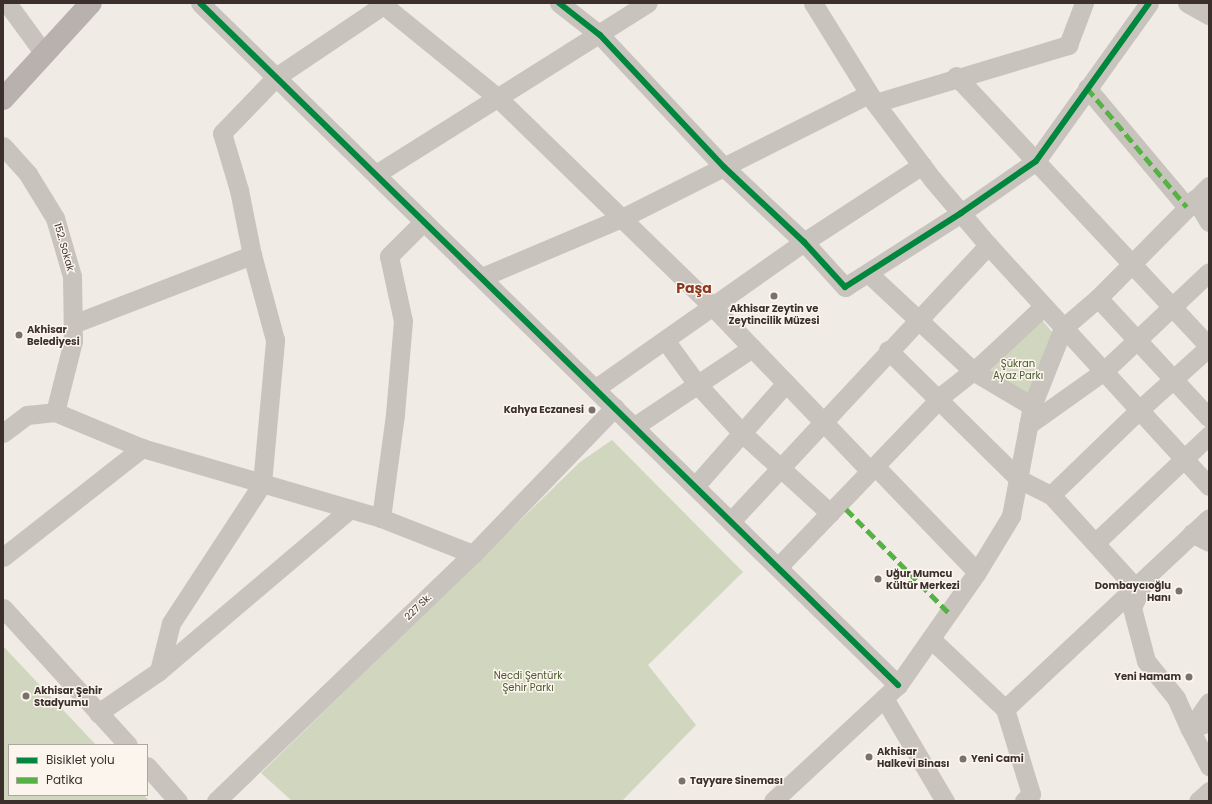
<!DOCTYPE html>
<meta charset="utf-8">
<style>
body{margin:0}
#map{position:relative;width:1212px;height:804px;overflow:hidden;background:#f0ebe5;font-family:Poppins,sans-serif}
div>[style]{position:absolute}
.green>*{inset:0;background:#d1d6bf}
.minor>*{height:19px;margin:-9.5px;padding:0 9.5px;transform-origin:9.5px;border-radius:9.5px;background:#c9c3be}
.major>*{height:22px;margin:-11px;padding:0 11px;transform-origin:11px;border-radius:11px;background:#b8b1ad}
.quiet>*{height:5px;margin-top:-2.5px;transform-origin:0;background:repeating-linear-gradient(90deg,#57b246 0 10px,transparent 0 15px)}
.cycleway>*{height:6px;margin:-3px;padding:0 3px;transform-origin:3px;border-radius:3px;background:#00873e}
.dots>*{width:11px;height:11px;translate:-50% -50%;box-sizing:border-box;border:2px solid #fbf5ee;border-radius:50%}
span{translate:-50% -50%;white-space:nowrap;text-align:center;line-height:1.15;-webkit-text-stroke:3px #fbf5ee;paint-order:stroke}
.street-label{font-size:10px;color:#3b302b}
.poi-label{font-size:10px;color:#3b302b;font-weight:700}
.left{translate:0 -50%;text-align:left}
.right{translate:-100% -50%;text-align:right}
.park-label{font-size:10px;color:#4a5a2e}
.district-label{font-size:14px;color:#8c3b22;font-weight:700}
.frame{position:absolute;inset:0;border:4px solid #3b302b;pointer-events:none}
.legend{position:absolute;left:8px;top:744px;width:140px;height:52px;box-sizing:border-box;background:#fbf5ee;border:1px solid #aea6a0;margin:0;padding:5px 7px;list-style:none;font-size:12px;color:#3b302b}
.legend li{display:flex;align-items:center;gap:8px;height:20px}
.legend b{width:20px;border:1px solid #aea6a0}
</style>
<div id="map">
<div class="green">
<div style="clip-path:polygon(1041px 319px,1053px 333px,1028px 398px,988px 373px)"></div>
<div style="clip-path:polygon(612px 440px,743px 572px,648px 665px,696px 725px,622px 801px,292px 801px,261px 773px,580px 462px)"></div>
<div style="clip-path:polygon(3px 646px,96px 745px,9px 745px,9px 795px,144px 795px,149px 801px,3px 801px)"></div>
</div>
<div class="minor">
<div style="left:7px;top:3px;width:64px;rotate:53.8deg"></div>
<div style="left:200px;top:3px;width:976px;rotate:44.34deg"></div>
<div style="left:381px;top:3px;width:151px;rotate:39.1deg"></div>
<div style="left:498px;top:98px;width:300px;rotate:44.2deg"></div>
<div style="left:713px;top:307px;width:227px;rotate:46.2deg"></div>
<div style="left:559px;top:3px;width:52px;rotate:38deg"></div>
<div style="left:600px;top:35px;width:181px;rotate:46.8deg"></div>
<div style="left:724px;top:167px;width:110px;rotate:43.2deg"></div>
<div style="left:804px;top:242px;width:61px;rotate:47.7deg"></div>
<div style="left:845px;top:287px;width:138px;rotate:-32.5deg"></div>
<div style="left:961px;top:213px;width:91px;rotate:-34.7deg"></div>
<div style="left:1036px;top:161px;width:194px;rotate:-54.4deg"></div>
<div style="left:813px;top:3px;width:118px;rotate:58.2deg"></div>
<div style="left:875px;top:103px;width:96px;rotate:53deg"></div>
<div style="left:933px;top:180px;width:85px;rotate:49.8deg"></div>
<div style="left:988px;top:245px;width:327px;rotate:47.5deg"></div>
<div style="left:1187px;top:3px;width:25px;rotate:29deg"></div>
<div style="left:956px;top:76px;width:370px;rotate:46.9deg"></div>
<div style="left:1087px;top:88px;width:155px;rotate:50deg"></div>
<div style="left:875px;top:103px;width:202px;rotate:-16.7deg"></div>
<div style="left:1068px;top:45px;width:45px;rotate:-69.1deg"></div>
<div style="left:3px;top:146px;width:38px;rotate:48deg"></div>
<div style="left:28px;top:174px;width:52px;rotate:58.5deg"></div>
<div style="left:55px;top:218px;width:60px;rotate:73.7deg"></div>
<div style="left:72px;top:276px;width:65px;rotate:89.1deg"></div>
<div style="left:73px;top:341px;width:73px;rotate:104.2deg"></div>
<div style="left:376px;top:174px;width:321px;rotate:-32.2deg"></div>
<div style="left:1195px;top:199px;width:27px;rotate:59deg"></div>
<div style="left:868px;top:273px;width:144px;rotate:43deg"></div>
<div style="left:973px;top:371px;width:69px;rotate:30.7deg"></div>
<div style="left:482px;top:277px;width:152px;rotate:-22.9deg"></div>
<div style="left:622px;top:218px;width:276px;rotate:-26.7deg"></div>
<div style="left:1098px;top:298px;width:163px;rotate:47.2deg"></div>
<div style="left:73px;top:324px;width:192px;rotate:-21.1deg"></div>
<div style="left:665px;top:340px;width:54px;rotate:54deg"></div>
<div style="left:697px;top:384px;width:67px;rotate:47.4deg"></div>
<div style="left:742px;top:433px;width:119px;rotate:42.3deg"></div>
<div style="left:888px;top:350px;width:184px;rotate:44.6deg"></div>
<div style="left:1019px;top:479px;width:36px;rotate:27deg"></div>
<div style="left:1051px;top:495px;width:125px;rotate:47.6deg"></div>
<div style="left:596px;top:388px;width:254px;rotate:-35.1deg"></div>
<div style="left:804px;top:242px;width:141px;rotate:-33.1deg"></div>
<div style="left:1028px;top:425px;width:93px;rotate:-35.4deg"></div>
<div style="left:1104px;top:371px;width:144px;rotate:-43.3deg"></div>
<div style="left:635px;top:426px;width:141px;rotate:-33.7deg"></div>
<div style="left:3px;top:433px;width:30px;rotate:-37deg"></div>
<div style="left:27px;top:415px;width:28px;rotate:-6deg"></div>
<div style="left:55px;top:412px;width:94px;rotate:22.5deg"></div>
<div style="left:142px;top:448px;width:249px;rotate:16.3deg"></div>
<div style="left:381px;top:518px;width:99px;rotate:21.4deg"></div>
<div style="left:875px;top:466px;width:147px;rotate:46.1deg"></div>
<div style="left:696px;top:485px;width:136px;rotate:-48.6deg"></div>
<div style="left:1051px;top:495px;width:122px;rotate:-44deg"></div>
<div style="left:1139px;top:410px;width:94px;rotate:-42deg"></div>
<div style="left:381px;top:518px;width:105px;rotate:-82.3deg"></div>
<div style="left:395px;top:414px;width:93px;rotate:-85.1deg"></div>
<div style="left:403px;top:321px;width:66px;rotate:-102.2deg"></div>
<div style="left:389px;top:256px;width:49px;rotate:-45deg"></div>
<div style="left:732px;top:520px;width:376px;rotate:-47deg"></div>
<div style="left:1192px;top:533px;width:19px;rotate:28deg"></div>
<div style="left:1096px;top:542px;width:156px;rotate:-43.4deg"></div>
<div style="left:3px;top:557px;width:177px;rotate:-38.1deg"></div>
<div style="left:779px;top:566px;width:240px;rotate:-46.2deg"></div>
<div style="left:945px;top:393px;width:48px;rotate:-38.3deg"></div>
<div style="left:983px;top:363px;width:83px;rotate:-43.1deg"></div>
<div style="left:1143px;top:584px;width:26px;rotate:115deg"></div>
<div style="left:1132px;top:608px;width:55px;rotate:75.2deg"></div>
<div style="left:1146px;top:661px;width:48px;rotate:51deg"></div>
<div style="left:1176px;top:698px;width:34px;rotate:66deg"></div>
<div style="left:1190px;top:729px;width:20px;rotate:-20deg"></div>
<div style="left:3px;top:608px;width:185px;rotate:47.6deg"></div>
<div style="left:932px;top:640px;width:100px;rotate:43.4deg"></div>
<div style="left:1005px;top:709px;width:279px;rotate:-43.1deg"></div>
<div style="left:159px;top:671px;width:49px;rotate:-76deg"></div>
<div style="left:171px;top:623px;width:166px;rotate:-56.8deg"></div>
<div style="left:262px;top:484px;width:145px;rotate:-84.8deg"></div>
<div style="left:275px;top:340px;width:88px;rotate:-105.1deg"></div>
<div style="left:252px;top:255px;width:66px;rotate:-101.3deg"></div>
<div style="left:239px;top:190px;width:59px;rotate:-106.6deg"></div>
<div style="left:222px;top:133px;width:78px;rotate:-46deg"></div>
<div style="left:276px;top:77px;width:133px;rotate:-33.9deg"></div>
<div style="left:884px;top:698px;width:120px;rotate:59.4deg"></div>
<div style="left:1209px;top:702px;width:33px;rotate:125deg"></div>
<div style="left:1190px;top:729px;width:42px;rotate:62.8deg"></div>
<div style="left:1005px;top:709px;width:89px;rotate:73deg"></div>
<div style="left:1031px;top:794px;width:10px;rotate:135deg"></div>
<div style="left:98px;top:713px;width:74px;rotate:-34.5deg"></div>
<div style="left:159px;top:671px;width:250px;rotate:-40.3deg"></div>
<div style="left:147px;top:766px;width:47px;rotate:48.5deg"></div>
<div style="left:216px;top:801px;width:356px;rotate:-43.9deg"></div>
<div style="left:473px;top:554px;width:204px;rotate:-46deg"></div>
<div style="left:773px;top:801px;width:171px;rotate:-42.9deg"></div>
<div style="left:898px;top:685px;width:138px;rotate:-55deg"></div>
<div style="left:977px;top:572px;width:66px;rotate:-58.7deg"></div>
<div style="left:1011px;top:516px;width:112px;rotate:-79.2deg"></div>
<div style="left:1032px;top:406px;width:84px;rotate:-68.3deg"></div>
<div style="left:1063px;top:328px;width:46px;rotate:-40.6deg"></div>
<div style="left:1098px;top:298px;width:158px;rotate:-45.3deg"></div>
<div style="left:1198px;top:801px;width:15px;rotate:-42deg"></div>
</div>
<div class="major">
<div style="left:3px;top:99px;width:130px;rotate:-47.5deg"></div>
</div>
<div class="quiet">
<div style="left:1087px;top:88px;width:155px;rotate:50deg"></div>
<div style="left:846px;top:509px;width:146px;rotate:45.3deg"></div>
</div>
<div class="cycleway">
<div style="left:200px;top:3px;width:976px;rotate:44.34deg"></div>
<div style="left:559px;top:3px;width:52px;rotate:38deg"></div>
<div style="left:600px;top:35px;width:181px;rotate:46.8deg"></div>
<div style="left:724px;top:167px;width:110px;rotate:43.2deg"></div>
<div style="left:804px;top:242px;width:61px;rotate:47.7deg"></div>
<div style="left:845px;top:287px;width:138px;rotate:-32.5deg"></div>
<div style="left:961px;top:213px;width:91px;rotate:-34.7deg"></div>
<div style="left:1036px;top:161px;width:194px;rotate:-54.4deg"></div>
</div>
<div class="dots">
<div style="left:774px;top:296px;background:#7a716c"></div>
<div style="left:19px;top:335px;background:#7a716c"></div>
<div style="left:592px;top:410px;background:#7a716c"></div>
<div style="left:878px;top:579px;background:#7a716c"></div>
<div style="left:1179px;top:591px;background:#7a716c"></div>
<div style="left:1189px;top:677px;background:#7a716c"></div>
<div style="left:26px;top:696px;background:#7a716c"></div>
<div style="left:869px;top:757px;background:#7a716c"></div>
<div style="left:963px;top:759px;background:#7a716c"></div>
<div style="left:682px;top:781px;background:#7a716c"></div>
</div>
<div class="street-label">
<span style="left:64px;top:247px;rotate:74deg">152. Sokak</span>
<span style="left:418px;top:607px;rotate:-44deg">227 Sk.</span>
</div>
<div class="poi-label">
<span style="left:774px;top:314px">Akhisar Zeytin ve<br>Zeytincilik Müzesi</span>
<span class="left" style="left:27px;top:335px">Akhisar<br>Belediyesi</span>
<span class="right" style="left:584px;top:410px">Kahya Eczanesi</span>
<span class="left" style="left:886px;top:579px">Uğur Mumcu<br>Kültür Merkezi</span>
<span class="right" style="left:1171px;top:591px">Dombaycıoğlu<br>Hanı</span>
<span class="right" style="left:1181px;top:677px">Yeni Hamam</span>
<span class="left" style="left:34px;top:696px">Akhisar Şehir<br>Stadyumu</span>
<span class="left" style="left:877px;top:757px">Akhisar<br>Halkevi Binası</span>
<span class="left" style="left:971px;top:759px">Yeni Cami</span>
<span class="left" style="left:690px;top:781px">Tayyare Sineması</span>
</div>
<div class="park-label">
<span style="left:1018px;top:369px">Şükran<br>Ayaz Parkı</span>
<span style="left:528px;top:681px">Necdi Şentürk<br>Şehir Parkı</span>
</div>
<div class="district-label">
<span style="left:694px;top:288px">Paşa</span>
</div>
<div class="frame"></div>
<ul class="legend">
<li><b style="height:5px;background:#00873e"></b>Bisiklet yolu</li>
<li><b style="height:5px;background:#57b246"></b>Patika</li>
</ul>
</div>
